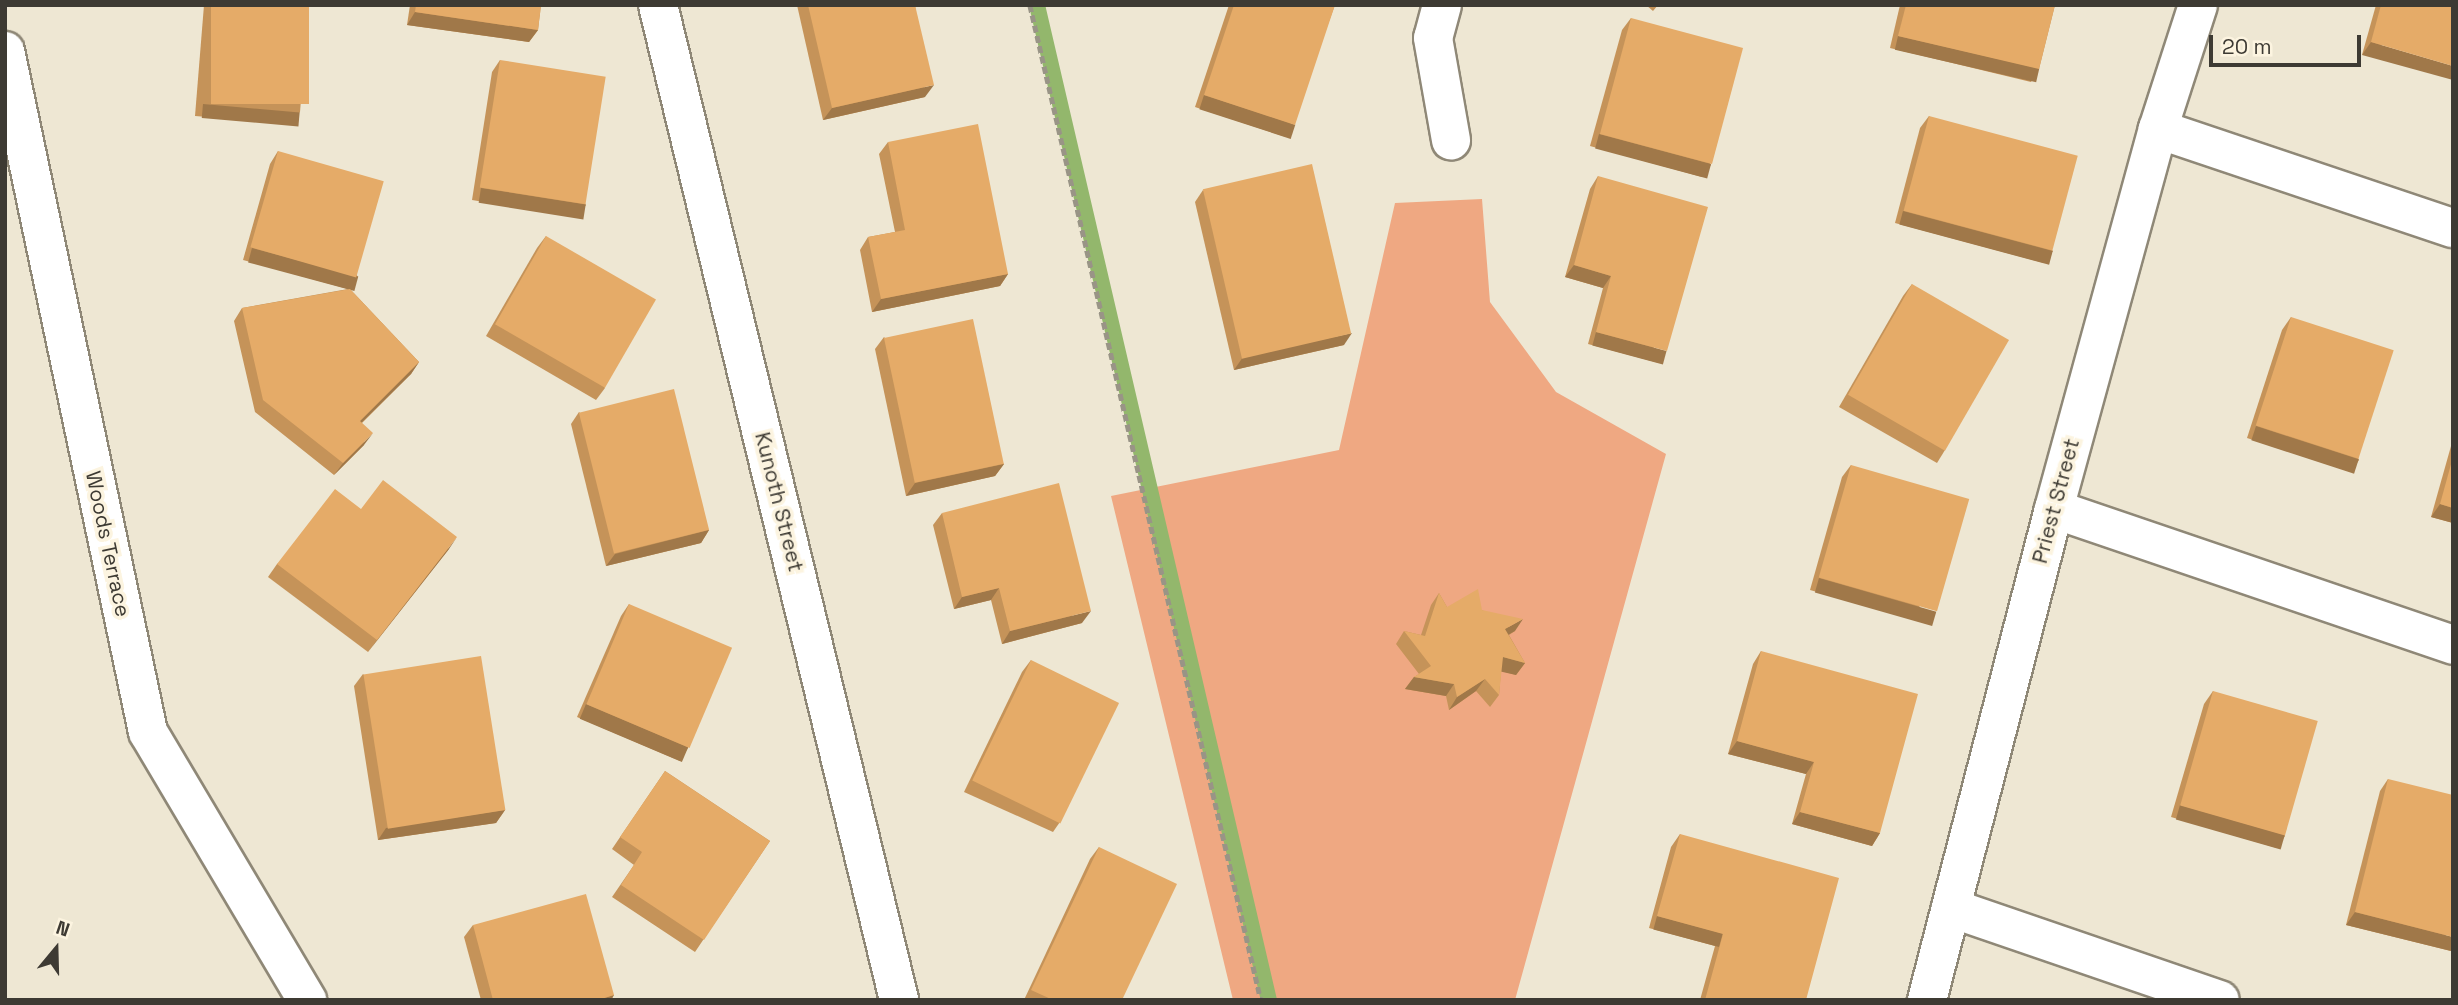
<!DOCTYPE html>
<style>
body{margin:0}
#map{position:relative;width:2458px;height:1005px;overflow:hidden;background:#eee7d3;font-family:"Space Grotesk",sans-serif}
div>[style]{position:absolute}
.green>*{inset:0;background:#efa882}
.stream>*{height:16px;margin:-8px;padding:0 8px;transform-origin:8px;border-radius:8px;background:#93b76c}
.path>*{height:4.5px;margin-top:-2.25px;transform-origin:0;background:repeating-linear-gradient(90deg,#999486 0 7px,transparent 0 10.5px)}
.roads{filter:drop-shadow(2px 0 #8f8877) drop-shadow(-2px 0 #8f8877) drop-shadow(0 2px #8f8877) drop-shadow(0 -2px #8f8877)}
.minor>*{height:38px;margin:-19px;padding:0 19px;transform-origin:19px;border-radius:19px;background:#fff}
.wall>*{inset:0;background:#c59359}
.shaded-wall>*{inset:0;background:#a07849;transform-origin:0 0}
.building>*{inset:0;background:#e5ab68;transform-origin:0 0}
span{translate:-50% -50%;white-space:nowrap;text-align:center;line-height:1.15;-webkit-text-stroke:7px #fcf4e0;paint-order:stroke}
.street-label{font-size:21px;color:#3d3a33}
.frame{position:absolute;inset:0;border:7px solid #3d3a33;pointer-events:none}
.north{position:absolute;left:21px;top:914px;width:70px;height:70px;-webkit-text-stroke:5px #fcf4e0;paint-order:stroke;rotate:19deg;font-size:19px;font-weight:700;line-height:28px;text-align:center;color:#3d3a33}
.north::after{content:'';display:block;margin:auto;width:24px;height:32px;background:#3d3a33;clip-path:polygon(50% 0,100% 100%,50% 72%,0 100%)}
.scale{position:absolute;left:2209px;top:35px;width:152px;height:32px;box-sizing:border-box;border:4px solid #3d3a33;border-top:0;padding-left:9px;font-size:21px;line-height:24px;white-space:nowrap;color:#3d3a33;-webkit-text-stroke:5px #fcf4e0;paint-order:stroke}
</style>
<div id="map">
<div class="green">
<div style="clip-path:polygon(1482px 199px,1490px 302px,1556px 392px,1666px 454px,1515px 1000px,1233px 1000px,1111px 496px,1339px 450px,1395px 203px)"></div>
</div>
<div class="stream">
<div style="left:1037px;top:5px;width:1022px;rotate:76.88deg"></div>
</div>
<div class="path">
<div style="left:1030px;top:5px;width:1021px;rotate:76.93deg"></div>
</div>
<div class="roads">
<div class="minor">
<div style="left:658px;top:5px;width:1024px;rotate:76.38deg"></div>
<div style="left:1442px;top:5px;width:34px;rotate:105deg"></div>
<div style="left:1433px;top:38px;width:104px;rotate:80deg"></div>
<div style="left:5px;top:51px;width:696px;rotate:78.14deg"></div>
<div style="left:148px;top:732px;width:312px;rotate:59.3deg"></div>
<div style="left:2158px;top:129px;width:311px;rotate:18.6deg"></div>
<div style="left:2054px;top:509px;width:422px;rotate:18.8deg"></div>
<div style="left:1951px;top:908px;width:284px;rotate:18.9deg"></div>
<div style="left:1927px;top:1000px;width:507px;rotate:-75.5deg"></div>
<div style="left:2054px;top:509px;width:394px;rotate:-74.7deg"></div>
<div style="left:2158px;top:129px;width:130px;rotate:-72.1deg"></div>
</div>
</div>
<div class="wall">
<div style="clip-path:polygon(204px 5px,309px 5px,300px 112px,292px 124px,195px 116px)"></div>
<div style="clip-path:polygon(410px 5px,541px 5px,538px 30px,529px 42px,407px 25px)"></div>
<div style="clip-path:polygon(797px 5px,915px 5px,925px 97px,823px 120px)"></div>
<div style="clip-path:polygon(1229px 5px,1335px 5px,1286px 137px,1195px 107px)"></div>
<div style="clip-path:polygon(1646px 5px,1658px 5px,1653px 11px)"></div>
<div style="clip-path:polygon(1900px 5px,2055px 5px,2039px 69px,2031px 82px,1890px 48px)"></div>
<div style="clip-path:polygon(2376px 5px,2453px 5px,2362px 55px)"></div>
<div style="clip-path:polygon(1631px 18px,1711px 165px,1702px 177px,1590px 146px,1622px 30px)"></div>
<div style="clip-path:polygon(500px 60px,586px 205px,577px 217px,472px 200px,492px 72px)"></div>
<div style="clip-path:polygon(1929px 116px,2053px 251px,2044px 263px,1895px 223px,1920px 128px)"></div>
<div style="clip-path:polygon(888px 142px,1008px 274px,1000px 286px,872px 312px,860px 250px,868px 237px,895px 232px,879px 154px)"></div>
<div style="clip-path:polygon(278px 151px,358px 277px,350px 289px,419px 362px,411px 374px,362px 423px,364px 445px,334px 475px,255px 412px,234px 321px,242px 308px,348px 289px,243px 260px,270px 164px)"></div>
<div style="clip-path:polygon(1598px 176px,1659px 363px,1588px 344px,1603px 288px,1565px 277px,1590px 189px)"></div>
<div style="clip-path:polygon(1203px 190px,1344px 345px,1234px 370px,1195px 202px)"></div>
<div style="clip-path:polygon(546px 236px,605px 388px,596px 400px,486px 336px,537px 248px)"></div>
<div style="clip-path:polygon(1912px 284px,1945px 450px,1937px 463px,1839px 407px,1903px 296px)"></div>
<div style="clip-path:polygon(2291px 317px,2359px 460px,2351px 472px,2247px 438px,2282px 330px)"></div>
<div style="clip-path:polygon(884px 337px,1004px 464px,995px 476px,906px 496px,875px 349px)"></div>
<div style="clip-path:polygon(579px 412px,709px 530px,701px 543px,606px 566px,571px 424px)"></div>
<div style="clip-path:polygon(2453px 439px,2453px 523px,2431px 517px)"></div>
<div style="clip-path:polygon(1851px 465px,1928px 624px,1810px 590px,1842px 477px)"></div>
<div style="clip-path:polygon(361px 509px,449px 549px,368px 652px,268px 577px,277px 564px)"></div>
<div style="clip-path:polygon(942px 513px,1082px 623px,1002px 644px,991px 600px,954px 609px,933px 525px)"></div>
<div style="clip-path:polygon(1439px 593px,1447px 607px,1482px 610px,1515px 631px,1509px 635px,1525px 663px,1516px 675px,1501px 671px,1499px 695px,1490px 707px,1476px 691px,1449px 710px,1446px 696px,1405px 689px,1414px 677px,1419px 674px,1396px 644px,1404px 631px,1421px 635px,1431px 605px)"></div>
<div style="clip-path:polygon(629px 604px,688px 748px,680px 761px,577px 717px,621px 616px)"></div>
<div style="clip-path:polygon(1761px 651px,1880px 833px,1872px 846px,1792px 824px,1806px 774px,1728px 754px,1753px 664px)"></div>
<div style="clip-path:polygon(1031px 660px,1062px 819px,1053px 832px,964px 792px,1022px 672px)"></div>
<div style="clip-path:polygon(363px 674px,505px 810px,496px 823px,378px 840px,354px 686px)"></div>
<div style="clip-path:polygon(2213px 691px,2285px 836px,2277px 848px,2171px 817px,2204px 704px)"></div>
<div style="clip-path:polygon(665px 771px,770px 841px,695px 952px,612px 897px,634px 865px,612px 849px)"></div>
<div style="clip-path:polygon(2388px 779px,2451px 951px,2346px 925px,2380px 791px)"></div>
<div style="clip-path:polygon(1680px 834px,1806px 1000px,1700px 1000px,1715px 946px,1649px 928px,1671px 847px)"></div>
<div style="clip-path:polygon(1099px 847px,1122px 1000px,1024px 1000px,1090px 859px)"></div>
<div style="clip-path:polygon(473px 925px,614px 995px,611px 1000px,481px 1000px,464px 937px)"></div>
</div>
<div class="shaded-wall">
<div style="clip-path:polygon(415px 12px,538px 30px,529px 42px,407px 25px)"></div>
<div style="left:1898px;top:36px;width:145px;height:14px;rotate:13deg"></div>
<div style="clip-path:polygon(2371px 42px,2453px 66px,2453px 80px,2362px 55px)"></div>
<div style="clip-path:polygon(934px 85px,925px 97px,823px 120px,832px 108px)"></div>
<div style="left:1204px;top:95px;width:96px;height:15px;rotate:18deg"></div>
<div style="left:203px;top:104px;width:97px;height:14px;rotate:5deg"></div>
<div style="left:1599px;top:134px;width:116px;height:15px;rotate:15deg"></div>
<div style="left:481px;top:188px;width:106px;height:15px;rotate:9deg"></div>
<div style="left:1903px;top:211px;width:155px;height:14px;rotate:15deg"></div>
<div style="left:252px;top:248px;width:110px;height:15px;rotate:15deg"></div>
<div style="clip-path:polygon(1574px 265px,1611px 276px,1603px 288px,1565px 277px)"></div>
<div style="clip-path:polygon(1008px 274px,1000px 286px,872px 312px,881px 299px)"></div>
<div style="left:1596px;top:332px;width:73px;height:14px;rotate:15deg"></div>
<div style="clip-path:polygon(1352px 333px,1344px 345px,1234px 370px,1243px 357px)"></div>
<div style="clip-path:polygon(419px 362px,411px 374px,351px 433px,360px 421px)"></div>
<div style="left:2256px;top:426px;width:108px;height:15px;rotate:18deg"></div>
<div style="clip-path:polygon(373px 433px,364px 445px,334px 475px,343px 463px)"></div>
<div style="clip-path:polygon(1004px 464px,995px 476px,906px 496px,915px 483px)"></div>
<div style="clip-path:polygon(2440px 504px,2453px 508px,2453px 523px,2431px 517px)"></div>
<div style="clip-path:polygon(709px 530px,701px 543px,606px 566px,615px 554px)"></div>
<div style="clip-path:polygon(457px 537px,449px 549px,368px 652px,377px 640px)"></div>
<div style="left:1819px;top:578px;width:122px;height:15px;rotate:16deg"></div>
<div style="clip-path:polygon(999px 588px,991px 600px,954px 609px,962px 597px)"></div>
<div style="clip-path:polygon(1091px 611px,1082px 623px,1002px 644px,1010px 631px)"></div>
<div style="clip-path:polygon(1523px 619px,1515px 631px,1497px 641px,1505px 629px)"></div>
<div style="clip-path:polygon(1503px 657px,1525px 663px,1516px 675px,1494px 670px)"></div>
<div style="clip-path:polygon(1414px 677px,1454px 684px,1446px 696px,1405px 689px)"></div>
<div style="clip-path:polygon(1485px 679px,1476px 691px,1449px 710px,1457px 697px)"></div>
<div style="left:586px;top:704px;width:111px;height:16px;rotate:23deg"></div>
<div style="clip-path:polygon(1737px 741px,1814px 762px,1806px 774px,1728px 754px)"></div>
<div style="left:2180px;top:805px;width:109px;height:15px;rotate:16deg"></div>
<div style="clip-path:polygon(505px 810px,496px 823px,378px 840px,386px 828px)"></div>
<div style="clip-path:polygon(1800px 812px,1880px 833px,1872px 846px,1792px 824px)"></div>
<div style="clip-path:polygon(2355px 912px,2453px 937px,2453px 949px,2451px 951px,2346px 925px)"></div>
<div style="left:1657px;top:916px;width:68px;height:14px;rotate:15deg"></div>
<div style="clip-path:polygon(614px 995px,611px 1000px,598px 1000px)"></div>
</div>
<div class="building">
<div style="left:211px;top:5px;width:98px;height:99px"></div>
<div style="clip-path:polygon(416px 5px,541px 5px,538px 30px,415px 12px)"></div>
<div style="clip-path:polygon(808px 5px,915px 5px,934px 85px,832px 108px)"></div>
<div style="clip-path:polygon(1234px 5px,1335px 5px,1295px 125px,1204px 95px)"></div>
<div style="clip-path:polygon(1906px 5px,2055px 5px,2039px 69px,1898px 36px)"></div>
<div style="clip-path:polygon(2381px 5px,2453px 5px,2453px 66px,2371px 42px)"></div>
<div style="left:1631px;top:18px;width:116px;height:120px;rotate:15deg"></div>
<div style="left:500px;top:60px;width:107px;height:129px;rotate:9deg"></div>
<div style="left:1929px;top:116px;width:154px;height:98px;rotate:15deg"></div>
<div style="clip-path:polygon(978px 124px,1008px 274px,881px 299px,868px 237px,905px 230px,888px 142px)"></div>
<div style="left:278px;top:151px;width:110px;height:100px;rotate:16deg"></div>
<div style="left:1312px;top:164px;width:174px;height:112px;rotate:77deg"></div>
<div style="clip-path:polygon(1598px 176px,1708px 207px,1667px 351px,1596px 332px,1611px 276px,1574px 265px)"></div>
<div style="left:546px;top:236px;width:127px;height:102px;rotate:30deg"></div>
<div style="left:1912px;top:284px;width:112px;height:128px;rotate:30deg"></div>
<div style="clip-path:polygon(350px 289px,419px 362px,360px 421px,373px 433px,343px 463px,263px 400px,242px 308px)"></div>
<div style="left:2291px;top:317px;width:108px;height:114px;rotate:18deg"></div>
<div style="left:973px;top:319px;width:148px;height:91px;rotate:78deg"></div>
<div style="left:674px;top:389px;width:145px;height:98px;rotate:76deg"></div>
<div style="clip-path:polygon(2453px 457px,2453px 508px,2440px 504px)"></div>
<div style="left:1851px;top:465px;width:123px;height:117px;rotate:16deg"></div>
<div style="clip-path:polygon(383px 480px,457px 537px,377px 640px,277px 564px,335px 489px,361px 509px)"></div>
<div style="clip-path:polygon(1059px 483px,1091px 611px,1010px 631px,999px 588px,962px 597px,942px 513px)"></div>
<div style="clip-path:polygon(1478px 589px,1482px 610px,1523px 619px,1505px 629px,1525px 663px,1503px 657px,1499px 695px,1485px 679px,1457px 697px,1454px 684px,1414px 677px,1431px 666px,1404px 631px,1425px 636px,1439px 593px,1447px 607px)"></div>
<div style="left:629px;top:604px;width:112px;height:109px;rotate:23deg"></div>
<div style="clip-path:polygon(1761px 651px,1918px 694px,1880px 833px,1800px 812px,1814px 762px,1737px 741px)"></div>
<div style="left:481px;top:656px;width:156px;height:119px;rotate:81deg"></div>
<div style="left:1031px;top:660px;width:98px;height:134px;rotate:26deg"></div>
<div style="left:2213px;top:691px;width:109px;height:119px;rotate:16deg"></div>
<div style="clip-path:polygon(665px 771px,770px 841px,704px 940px,621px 885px,642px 852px,620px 837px)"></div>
<div style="clip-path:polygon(2388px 779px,2453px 795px,2453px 937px,2355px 912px)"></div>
<div style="clip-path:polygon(1680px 834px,1839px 878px,1806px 1000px,1705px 1000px,1723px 934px,1657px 916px)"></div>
<div style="clip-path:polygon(1099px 847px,1177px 884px,1122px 1000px,1053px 1000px,1031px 990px)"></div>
<div style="clip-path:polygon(586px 894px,614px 995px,598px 1000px,493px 1000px,473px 925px)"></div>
</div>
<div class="street-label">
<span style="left:2056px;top:501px;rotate:-75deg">Priest Street</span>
<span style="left:779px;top:502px;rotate:76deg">Kunoth Street</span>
<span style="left:108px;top:544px;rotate:78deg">Woods Terrace</span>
</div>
<div class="frame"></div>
<div class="north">N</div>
<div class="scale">20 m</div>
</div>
